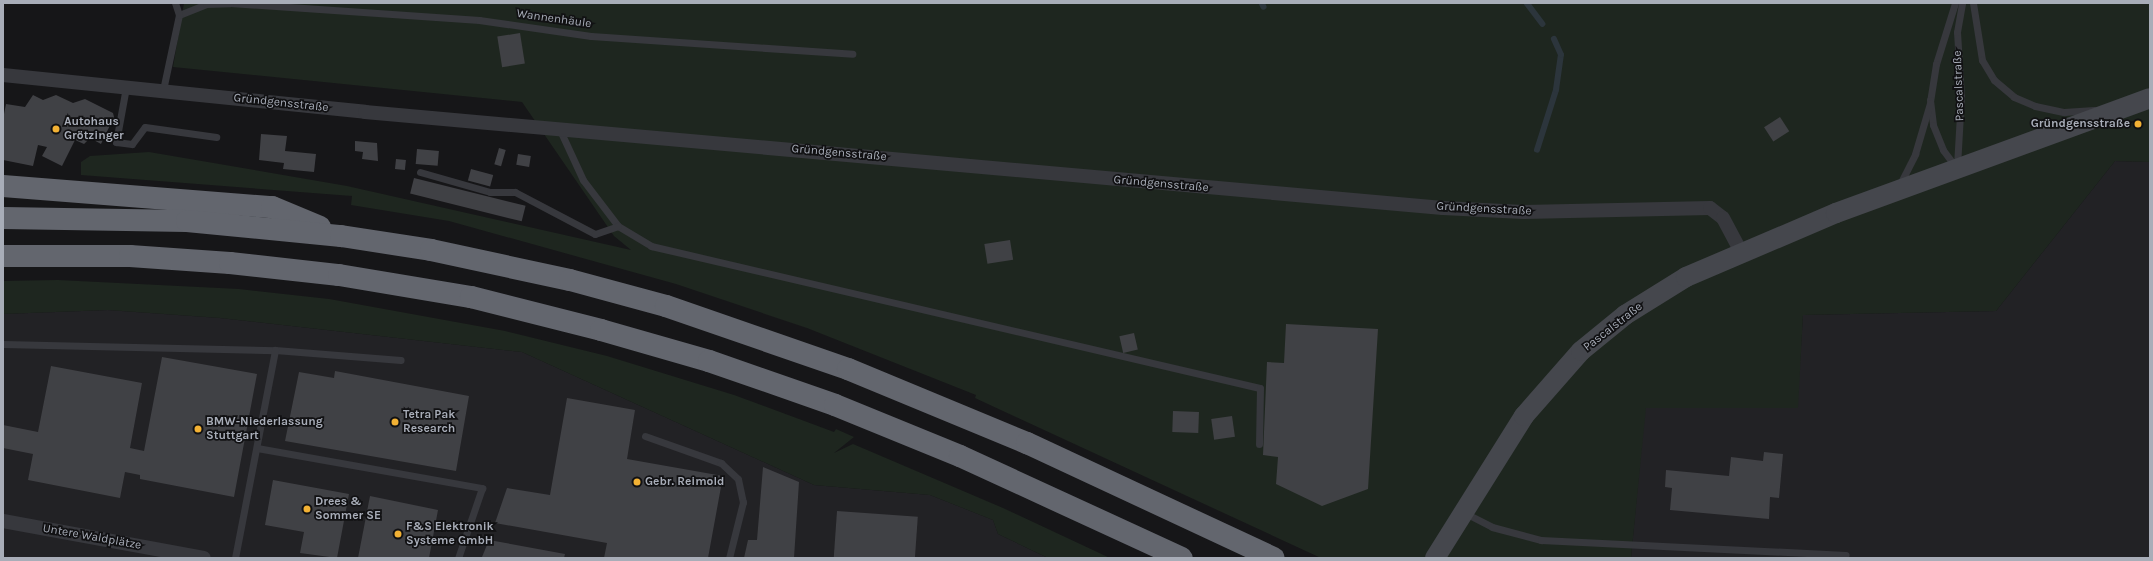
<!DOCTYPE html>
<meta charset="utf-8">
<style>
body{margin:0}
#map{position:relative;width:2153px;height:561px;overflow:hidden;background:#161618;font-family:Karla,sans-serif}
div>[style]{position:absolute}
.built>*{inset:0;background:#222225}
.green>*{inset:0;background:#1e261f}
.stream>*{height:5.5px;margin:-2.75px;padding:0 2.75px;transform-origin:2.75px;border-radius:2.75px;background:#2c353c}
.building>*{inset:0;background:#404145;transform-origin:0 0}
.lane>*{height:7px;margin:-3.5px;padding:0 3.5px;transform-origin:3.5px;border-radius:3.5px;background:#37383d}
.street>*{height:14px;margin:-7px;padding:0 7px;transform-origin:7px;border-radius:7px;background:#37383d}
.secondary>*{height:20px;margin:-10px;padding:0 10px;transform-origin:10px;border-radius:10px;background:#45474d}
.highway>*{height:22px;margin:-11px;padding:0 11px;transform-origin:11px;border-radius:11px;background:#63666e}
.dots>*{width:11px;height:11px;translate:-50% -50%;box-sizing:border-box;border:2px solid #111113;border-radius:50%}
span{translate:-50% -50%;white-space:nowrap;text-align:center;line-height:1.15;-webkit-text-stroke:3.5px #111113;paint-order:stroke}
.street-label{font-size:12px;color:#a8adb8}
.poi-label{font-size:12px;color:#a8adb8;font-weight:700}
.left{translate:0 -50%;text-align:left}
.right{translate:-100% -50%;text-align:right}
.frame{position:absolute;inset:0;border:4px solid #a8adb8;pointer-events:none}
</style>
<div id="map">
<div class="built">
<div style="clip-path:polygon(2115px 161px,2150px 162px,2150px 558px,1631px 558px,1645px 408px,1797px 408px,1803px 315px,1996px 311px)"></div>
<div style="clip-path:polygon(108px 310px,220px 318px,522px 352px,814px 485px,930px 495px,993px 520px,998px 534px,1048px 558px,3px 558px,3px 314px)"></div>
</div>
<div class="green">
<div style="clip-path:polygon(184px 3px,2150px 3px,2150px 162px,2115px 161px,1996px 311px,1803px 315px,1798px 408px,1646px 408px,1631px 558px,1321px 558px,975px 398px,976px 395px,807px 328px,676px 284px,449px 221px,351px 205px,352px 196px,81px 175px,81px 162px,90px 156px,149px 152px,347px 186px,631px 250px,614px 236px,522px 102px,173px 67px)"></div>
<div style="clip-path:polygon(58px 280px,239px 289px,329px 299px,505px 331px,607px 356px,734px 395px,834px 432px,836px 429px,854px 437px,834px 453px,853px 444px,1003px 508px,1110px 558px,1048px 558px,998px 534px,993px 520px,930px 495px,814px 485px,522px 352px,220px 318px,108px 310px,3px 314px,3px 281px)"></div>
</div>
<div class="stream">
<div style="left:1262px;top:3px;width:4px;rotate:63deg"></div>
<div style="left:1527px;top:3px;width:26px;rotate:53deg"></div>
<div style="left:1537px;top:150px;width:63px;rotate:-72.4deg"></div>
<div style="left:1556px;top:90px;width:35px;rotate:-82deg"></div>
<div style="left:1561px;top:55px;width:17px;rotate:-114deg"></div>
</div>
<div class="building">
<div style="left:520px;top:33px;width:31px;height:23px;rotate:81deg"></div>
<div style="clip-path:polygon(33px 95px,43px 100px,56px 95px,73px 103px,85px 99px,113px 113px,114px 117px,101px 144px,90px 138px,84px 144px,75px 140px,62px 166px,42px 156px,47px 147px,38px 145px,33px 166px,3px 160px,3px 119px,6px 104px,25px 107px)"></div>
<div style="left:1780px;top:117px;width:17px;height:19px;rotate:57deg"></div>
<div style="clip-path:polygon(261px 134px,287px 136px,285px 151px,316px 154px,314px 172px,283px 169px,284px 163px,259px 160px)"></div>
<div style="clip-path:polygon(355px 141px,377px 143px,378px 161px,362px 159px,363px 152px,355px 151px)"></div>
<div style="left:499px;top:148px;width:7px;height:17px;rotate:16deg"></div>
<div style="left:417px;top:149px;width:22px;height:15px;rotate:5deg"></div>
<div style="left:518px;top:154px;width:13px;height:11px;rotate:9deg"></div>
<div style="left:396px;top:159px;width:10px;height:10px;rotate:6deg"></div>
<div style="left:471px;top:169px;width:23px;height:12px;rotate:15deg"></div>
<div style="left:414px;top:178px;width:115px;height:16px;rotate:14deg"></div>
<div style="left:1010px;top:240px;width:20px;height:26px;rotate:81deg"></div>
<div style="clip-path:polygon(1286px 324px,1378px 329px,1368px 489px,1322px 506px,1276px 484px,1278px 457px,1263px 455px,1267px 362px,1284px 363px)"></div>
<div style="left:1134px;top:333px;width:17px;height:15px;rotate:77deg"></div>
<div style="clip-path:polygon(162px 357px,257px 374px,234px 497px,140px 479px,140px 475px,125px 472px,120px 498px,28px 480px,33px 454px,3px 448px,3px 425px,38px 432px,51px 366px,142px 383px,130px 448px,144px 451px)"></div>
<div style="clip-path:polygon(335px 371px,469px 396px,456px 471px,285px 441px,299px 372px,334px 378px)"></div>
<div style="clip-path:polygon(567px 398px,635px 410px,627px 459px,723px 476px,708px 558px,604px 558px,607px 543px,495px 523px,507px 488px,550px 495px)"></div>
<div style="left:1173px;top:411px;width:26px;height:21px;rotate:2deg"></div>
<div style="left:1232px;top:416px;width:21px;height:21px;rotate:82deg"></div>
<div style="clip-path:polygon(1764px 452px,1783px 454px,1779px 498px,1770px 497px,1769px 519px,1670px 510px,1672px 488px,1665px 487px,1666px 470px,1729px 476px,1731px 457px,1763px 461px)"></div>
<div style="clip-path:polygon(763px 467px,799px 482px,794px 558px,744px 558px,748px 540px,757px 540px)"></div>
<div style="clip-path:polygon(273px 480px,349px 494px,337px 558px,300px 553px,304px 532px,265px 525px)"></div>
<div style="clip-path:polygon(370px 496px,438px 510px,429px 558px,358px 558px)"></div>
<div style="left:837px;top:511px;width:81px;height:47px;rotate:4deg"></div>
<div style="clip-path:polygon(489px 540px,565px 554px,564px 558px,482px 557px)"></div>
</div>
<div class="lane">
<div style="left:230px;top:3px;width:250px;rotate:3.9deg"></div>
<div style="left:479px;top:20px;width:113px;rotate:8.1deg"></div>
<div style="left:591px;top:36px;width:262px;rotate:3.9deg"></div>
<div style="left:1955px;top:3px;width:64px;rotate:107.3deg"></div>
<div style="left:1936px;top:64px;width:36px;rotate:99deg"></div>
<div style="left:1930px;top:100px;width:25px;rotate:83deg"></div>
<div style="left:1933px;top:125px;width:27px;rotate:68deg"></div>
<div style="left:1943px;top:150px;width:21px;rotate:53deg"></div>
<div style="left:1973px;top:3px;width:58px;rotate:81deg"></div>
<div style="left:1982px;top:60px;width:23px;rotate:59deg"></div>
<div style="left:1994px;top:80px;width:26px;rotate:40deg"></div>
<div style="left:2014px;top:97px;width:23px;rotate:23deg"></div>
<div style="left:2035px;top:106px;width:30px;rotate:12deg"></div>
<div style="left:2064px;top:112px;width:30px;rotate:-4deg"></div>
<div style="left:179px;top:15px;width:29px;rotate:-22deg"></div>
<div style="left:206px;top:4px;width:24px;rotate:-2deg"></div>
<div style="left:126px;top:87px;width:56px;rotate:100.3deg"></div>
<div style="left:116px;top:142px;width:16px;rotate:7deg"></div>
<div style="left:132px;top:144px;width:21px;rotate:-53deg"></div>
<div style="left:145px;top:127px;width:72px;rotate:8deg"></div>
<div style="left:163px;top:90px;width:77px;rotate:-78deg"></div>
<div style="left:179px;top:15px;width:13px;rotate:-108deg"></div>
<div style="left:559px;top:128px;width:57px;rotate:65.2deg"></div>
<div style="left:583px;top:180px;width:58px;rotate:52.7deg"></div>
<div style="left:618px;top:226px;width:39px;rotate:31deg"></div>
<div style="left:651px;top:246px;width:625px;rotate:13.13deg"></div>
<div style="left:1260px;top:388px;width:56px;rotate:91deg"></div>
<div style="left:1957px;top:166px;width:69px;rotate:-86.7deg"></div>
<div style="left:1961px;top:97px;width:65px;rotate:-93.5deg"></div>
<div style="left:1957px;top:32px;width:29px;rotate:-80deg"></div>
<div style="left:420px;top:172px;width:73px;rotate:15.9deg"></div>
<div style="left:490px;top:192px;width:25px"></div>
<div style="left:515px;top:192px;width:90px;rotate:27.7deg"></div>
<div style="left:595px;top:234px;width:24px;rotate:-19deg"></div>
<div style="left:1899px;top:186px;width:36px;rotate:-63deg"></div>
<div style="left:1915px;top:154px;width:53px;rotate:-73.6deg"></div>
<div style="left:3px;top:344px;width:272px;rotate:1.3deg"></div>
<div style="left:275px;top:350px;width:126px;rotate:4.5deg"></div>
<div style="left:645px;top:436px;width:81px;rotate:19.6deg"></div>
<div style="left:721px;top:463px;width:23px;rotate:43deg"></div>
<div style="left:738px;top:479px;width:24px;rotate:78deg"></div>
<div style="left:743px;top:502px;width:58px;rotate:104deg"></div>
<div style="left:257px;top:448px;width:229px;rotate:10.1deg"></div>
<div style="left:482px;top:488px;width:74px;rotate:108.9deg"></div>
<div style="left:1465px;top:513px;width:30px;rotate:27deg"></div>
<div style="left:1492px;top:527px;width:51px;rotate:14.9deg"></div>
<div style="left:1541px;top:540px;width:305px;rotate:2.8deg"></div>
<div style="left:235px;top:558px;width:212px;rotate:-79.1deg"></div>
</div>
<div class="street">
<div style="left:3px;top:75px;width:364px;rotate:5.8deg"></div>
<div style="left:365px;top:112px;width:1082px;rotate:5.09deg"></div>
<div style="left:1443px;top:208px;width:80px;rotate:2.9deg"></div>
<div style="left:1523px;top:212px;width:187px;rotate:-1.2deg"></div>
<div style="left:1710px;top:208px;width:16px;rotate:38deg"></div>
<div style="left:1723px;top:218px;width:38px;rotate:62deg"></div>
<div style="left:3px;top:521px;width:204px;rotate:10.4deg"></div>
</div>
<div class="secondary">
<div style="left:1435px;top:558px;width:168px;rotate:-57.9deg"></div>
<div style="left:1524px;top:416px;width:86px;rotate:-48.8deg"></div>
<div style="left:1581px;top:351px;width:57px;rotate:-39.3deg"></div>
<div style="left:1625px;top:315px;width:72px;rotate:-31.9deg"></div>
<div style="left:1686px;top:277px;width:163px;rotate:-23.1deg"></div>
<div style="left:1836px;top:213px;width:334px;rotate:-20.1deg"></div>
</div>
<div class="highway">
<div style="left:3px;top:186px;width:270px;rotate:4.5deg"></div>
<div style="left:272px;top:207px;width:52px;rotate:22.6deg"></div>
<div style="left:3px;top:218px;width:184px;rotate:0.9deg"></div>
<div style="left:187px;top:221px;width:155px;rotate:5.6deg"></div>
<div style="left:341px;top:236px;width:91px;rotate:8.8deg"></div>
<div style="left:431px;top:250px;width:142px;rotate:12.2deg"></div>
<div style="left:570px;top:280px;width:99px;rotate:15.2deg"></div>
<div style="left:666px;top:306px;width:193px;rotate:19.1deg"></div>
<div style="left:848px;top:369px;width:194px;rotate:22.5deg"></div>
<div style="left:1027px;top:443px;width:272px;rotate:25deg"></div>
<div style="left:3px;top:256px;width:127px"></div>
<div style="left:130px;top:256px;width:100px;rotate:4deg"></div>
<div style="left:230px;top:263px;width:110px;rotate:6.3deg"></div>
<div style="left:339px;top:275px;width:134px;rotate:9.5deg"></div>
<div style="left:471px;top:297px;width:134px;rotate:14.2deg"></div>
<div style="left:601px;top:330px;width:112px;rotate:16deg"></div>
<div style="left:709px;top:361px;width:133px;rotate:19.2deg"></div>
<div style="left:835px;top:405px;width:135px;rotate:22.2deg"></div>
<div style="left:960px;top:456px;width:244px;rotate:24.7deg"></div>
</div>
<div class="dots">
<div style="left:2138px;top:124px;background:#f2b134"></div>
<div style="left:56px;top:129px;background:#f2b134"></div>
<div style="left:395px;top:422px;background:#f2b134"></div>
<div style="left:198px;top:429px;background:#f2b134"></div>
<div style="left:637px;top:482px;background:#f2b134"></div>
<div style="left:307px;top:509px;background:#f2b134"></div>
<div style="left:398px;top:534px;background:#f2b134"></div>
</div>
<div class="street-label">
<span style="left:554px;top:19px;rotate:8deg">Wannenhäule</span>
<span style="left:1959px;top:86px;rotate:-92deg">Pascalstraße</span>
<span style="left:281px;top:103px;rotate:6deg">Gründgensstraße</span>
<span style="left:839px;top:153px;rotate:5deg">Gründgensstraße</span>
<span style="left:1161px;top:184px;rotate:5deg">Gründgensstraße</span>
<span style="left:1484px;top:209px;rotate:3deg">Gründgensstraße</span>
<span style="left:1613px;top:327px;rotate:-38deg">Pascalstraße</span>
<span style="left:92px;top:537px;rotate:10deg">Untere Waldplätze</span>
</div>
<div class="poi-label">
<span class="left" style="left:64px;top:129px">Autohaus<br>Grötzinger</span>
<span class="right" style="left:2130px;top:124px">Gründgensstraße</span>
<span class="left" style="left:403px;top:422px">Tetra Pak<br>Research</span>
<span class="left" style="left:206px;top:429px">BMW-Niederlassung<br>Stuttgart</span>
<span class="left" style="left:645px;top:482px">Gebr. Reimold</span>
<span class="left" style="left:315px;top:509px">Drees &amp;<br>Sommer SE</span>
<span class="left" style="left:406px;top:534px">F&amp;S Elektronik<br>Systeme GmbH</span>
</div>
<div class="frame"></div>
</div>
